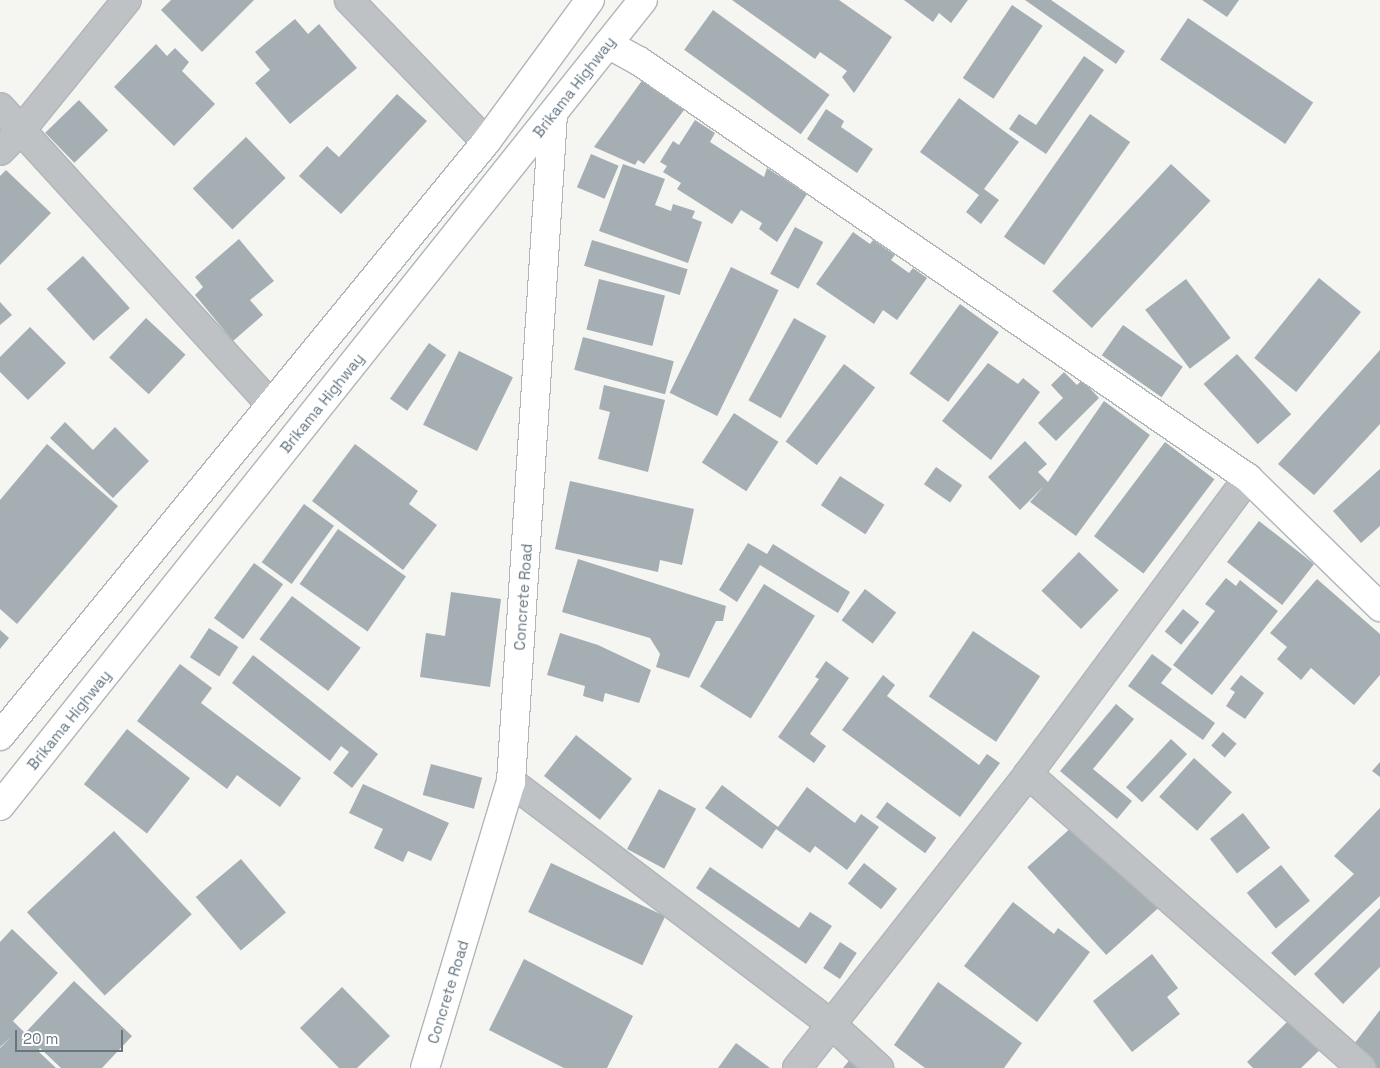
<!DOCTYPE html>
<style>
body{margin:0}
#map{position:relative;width:1380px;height:1068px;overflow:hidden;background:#f5f5f2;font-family:"Space Grotesk",sans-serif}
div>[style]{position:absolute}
.building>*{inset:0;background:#a5aeb3;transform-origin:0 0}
.roads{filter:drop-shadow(1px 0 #b0b6ba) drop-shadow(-1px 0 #b0b6ba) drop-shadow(0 1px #b0b6ba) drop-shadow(0 -1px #b0b6ba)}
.street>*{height:28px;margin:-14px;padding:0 14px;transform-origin:14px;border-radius:14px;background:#bec2c5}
.secondary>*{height:28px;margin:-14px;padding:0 14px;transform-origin:14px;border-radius:14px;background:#fff}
.highway>*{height:28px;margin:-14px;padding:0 14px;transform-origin:14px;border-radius:14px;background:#fff}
span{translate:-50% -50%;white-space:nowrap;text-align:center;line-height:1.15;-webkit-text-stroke:5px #fff;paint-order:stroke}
.street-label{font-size:15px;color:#657682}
.scale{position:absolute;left:15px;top:1030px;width:108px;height:22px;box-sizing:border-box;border:2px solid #657682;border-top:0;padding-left:6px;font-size:15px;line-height:18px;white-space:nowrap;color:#657682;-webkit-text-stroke:4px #fff;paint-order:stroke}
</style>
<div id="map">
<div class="building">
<div style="clip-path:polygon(171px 0,254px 0,202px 52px,161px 10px)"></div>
<div style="clip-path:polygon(732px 0,839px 0,892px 37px,854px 93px,842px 77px,847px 71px,820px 52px,815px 59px)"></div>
<div style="clip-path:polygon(904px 0,968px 0,951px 23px,939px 13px,933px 22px)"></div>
<div style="clip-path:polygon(1025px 0,1051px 0,1125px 51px,1116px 64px)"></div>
<div style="clip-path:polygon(1202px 0,1239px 0,1227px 17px)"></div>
<div style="left:1012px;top:5px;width:37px;height:88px;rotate:34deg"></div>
<div style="left:713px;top:10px;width:144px;height:49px;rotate:36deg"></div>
<div style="left:1188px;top:18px;width:151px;height:50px;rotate:34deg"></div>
<div style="clip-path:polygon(295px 19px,308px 34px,319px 24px,357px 68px,290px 124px,255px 83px,270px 70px,255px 52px)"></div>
<div style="clip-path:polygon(156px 44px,167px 56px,175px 48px,189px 62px,182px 71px,215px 104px,174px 146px,114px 87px)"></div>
<div style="clip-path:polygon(1084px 56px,1104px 70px,1046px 154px,1009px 129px,1019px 114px,1036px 125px)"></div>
<div style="clip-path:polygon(646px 75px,687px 106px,644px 164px,638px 160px,635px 165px,594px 147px)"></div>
<div style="clip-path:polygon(397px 94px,427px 121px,341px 214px,299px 176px,327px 146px,339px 157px)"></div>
<div style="clip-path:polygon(959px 98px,1019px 142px,984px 189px,999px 200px,981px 224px,966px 212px,979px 195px,920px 152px)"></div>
<div style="left:79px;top:100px;width:42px;height:47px;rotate:46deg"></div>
<div style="clip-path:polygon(826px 109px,844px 121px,841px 127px,873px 149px,857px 173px,807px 139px)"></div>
<div style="left:1090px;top:114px;width:49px;height:150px;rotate:35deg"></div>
<div style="clip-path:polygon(695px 120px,715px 133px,710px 142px,764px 177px,767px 168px,807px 194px,777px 242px,759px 229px,762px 223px,741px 210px,732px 224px,677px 189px,681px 183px,663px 172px,667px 166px,660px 162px,673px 141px,679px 145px)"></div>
<div style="left:246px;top:137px;width:57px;height:74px;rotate:46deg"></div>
<div style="left:591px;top:154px;width:30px;height:36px;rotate:23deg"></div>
<div style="clip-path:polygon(623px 164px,665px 179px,655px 205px,671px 211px,673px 204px,695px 211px,692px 218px,702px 222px,688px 263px,599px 231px)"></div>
<div style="left:1171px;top:164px;width:54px;height:174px;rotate:43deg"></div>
<div style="clip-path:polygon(6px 170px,51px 213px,0 265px,0 176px)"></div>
<div style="left:795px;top:227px;width:32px;height:53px;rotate:28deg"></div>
<div style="clip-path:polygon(853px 232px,870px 244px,873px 240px,895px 255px,891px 260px,909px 273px,913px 268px,927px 278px,897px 320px,883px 310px,874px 324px,816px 284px)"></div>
<div style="clip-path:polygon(239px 239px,274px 281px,250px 300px,263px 315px,233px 341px,195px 295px,203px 287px,195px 277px)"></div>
<div style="left:592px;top:240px;width:100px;height:27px;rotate:17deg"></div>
<div style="left:83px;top:256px;width:70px;height:49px;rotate:48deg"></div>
<div style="left:731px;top:267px;width:53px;height:140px;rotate:26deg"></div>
<div style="left:1319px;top:278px;width:54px;height:103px;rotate:39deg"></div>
<div style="left:599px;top:279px;width:68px;height:52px;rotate:14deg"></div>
<div style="left:1186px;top:279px;width:74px;height:51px;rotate:53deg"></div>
<div style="clip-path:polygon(0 302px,12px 315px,0 325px)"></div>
<div style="left:960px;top:304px;width:48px;height:86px;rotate:36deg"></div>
<div style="left:146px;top:318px;width:54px;height:54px;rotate:43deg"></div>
<div style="left:794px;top:318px;width:37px;height:94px;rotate:29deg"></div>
<div style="left:1123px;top:325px;width:73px;height:37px;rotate:35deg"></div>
<div style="clip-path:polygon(30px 327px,66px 363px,28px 400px,0 372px,0 357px)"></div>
<div style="left:583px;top:337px;width:94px;height:34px;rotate:15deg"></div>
<div style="left:429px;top:343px;width:21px;height:68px;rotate:35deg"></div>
<div style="clip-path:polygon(1380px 350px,1380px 424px,1314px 495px,1278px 464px)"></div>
<div style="left:459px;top:351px;width:60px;height:82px;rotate:26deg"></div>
<div style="left:1237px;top:354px;width:81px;height:45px;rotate:48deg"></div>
<div style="clip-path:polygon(988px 363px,1018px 384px,1023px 378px,1040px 392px,991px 460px,942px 421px)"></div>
<div style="left:844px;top:364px;width:39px;height:97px;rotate:37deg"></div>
<div style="clip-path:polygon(1064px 372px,1077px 385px,1082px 380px,1099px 398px,1056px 441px,1038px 423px,1063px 398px,1051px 385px)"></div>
<div style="clip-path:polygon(604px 385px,665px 400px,648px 472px,598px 459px,610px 412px,599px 409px)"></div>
<div style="clip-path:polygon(1104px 401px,1150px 435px,1076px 536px,1030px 502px,1044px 486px,1020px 510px,988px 477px,1025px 441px,1047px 464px,1038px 472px,1048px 482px)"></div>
<div style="left:734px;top:413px;width:53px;height:59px;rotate:33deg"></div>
<div style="clip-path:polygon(65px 422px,93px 450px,115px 427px,149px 461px,113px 498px,50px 438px)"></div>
<div style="left:1165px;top:442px;width:62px;height:118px;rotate:37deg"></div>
<div style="clip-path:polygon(47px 444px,118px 506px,17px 624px,0 609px,0 500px)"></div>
<div style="clip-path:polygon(355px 444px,418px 491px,409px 504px,437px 525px,403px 570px,312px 501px)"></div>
<div style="left:936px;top:467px;width:32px;height:21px;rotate:35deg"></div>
<div style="clip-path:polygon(1380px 469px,1380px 526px,1361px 543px,1333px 511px)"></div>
<div style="left:840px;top:476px;width:53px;height:35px;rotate:33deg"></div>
<div style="clip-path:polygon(570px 481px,694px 509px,682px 565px,660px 560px,658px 572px,555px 549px)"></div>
<div style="left:304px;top:504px;width:37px;height:72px;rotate:36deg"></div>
<div style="left:1259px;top:521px;width:70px;height:52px;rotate:38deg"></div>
<div style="left:338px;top:529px;width:83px;height:67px;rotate:35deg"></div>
<div style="clip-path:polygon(748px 543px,767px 554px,773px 544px,850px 592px,838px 613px,760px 565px,737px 602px,719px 590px)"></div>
<div style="left:1079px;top:552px;width:55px;height:54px;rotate:44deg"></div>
<div style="clip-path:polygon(578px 559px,726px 606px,723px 621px,716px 621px,689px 678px,656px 667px,660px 654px,650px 638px,562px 612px)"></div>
<div style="left:254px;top:563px;width:36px;height:68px;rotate:36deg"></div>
<div style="clip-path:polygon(1226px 578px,1236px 586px,1240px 580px,1278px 611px,1212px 695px,1173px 665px,1215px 611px,1205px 604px)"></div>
<div style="clip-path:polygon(1317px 579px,1380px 634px,1380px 675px,1354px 705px,1311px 668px,1301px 680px,1277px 659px,1287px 647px,1270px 633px)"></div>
<div style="left:764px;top:584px;width:60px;height:121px;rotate:32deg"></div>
<div style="left:865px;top:589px;width:39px;height:39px;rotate:37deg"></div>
<div style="clip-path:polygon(451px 592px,501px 599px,490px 687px,420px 677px,426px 633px,445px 636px)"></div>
<div style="left:292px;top:596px;width:86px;height:54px;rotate:37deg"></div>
<div style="left:1183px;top:609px;width:21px;height:29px;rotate:39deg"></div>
<div style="left:209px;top:628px;width:35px;height:35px;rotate:33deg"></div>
<div style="clip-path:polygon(0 630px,9px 638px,0 649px)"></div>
<div style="left:973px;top:631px;width:81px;height:79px;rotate:34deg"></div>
<div style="clip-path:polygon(560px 633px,598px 645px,651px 670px,639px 703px,605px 693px,603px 702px,583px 696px,585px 686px,547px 675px)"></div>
<div style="clip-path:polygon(1152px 654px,1172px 669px,1161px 683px,1215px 723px,1203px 740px,1128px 686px)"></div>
<div style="clip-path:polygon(253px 655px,378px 754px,352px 788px,333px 773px,349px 752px,341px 746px,330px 761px,232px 683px)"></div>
<div style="clip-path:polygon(826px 661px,849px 678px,810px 734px,826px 746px,814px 763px,778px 737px,819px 679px,815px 677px)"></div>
<div style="clip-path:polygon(180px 664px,212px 688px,201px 703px,301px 778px,280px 807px,237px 775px,227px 789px,137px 721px)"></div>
<div style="clip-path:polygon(883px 675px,895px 685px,887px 696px,979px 765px,987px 754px,1000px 763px,960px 817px,842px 730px)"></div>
<div style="clip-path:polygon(1241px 675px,1264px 693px,1245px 719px,1226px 706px,1235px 692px,1230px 689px)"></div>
<div style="clip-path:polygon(1116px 704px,1134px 719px,1093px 769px,1132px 801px,1117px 819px,1060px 771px)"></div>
<div style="left:127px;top:729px;width:80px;height:70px;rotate:38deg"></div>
<div style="left:1223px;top:732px;width:18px;height:18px;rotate:41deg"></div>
<div style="left:576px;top:735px;width:71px;height:52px;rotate:38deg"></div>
<div style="left:1171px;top:739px;width:22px;height:66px;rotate:43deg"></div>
<div style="left:1194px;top:758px;width:51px;height:52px;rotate:42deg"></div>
<div style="clip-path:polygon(1380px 762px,1380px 777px,1372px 771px)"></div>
<div style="left:431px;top:764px;width:53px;height:32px;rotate:15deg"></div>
<div style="clip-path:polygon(363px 784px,449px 823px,431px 861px,408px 851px,403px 862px,374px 848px,383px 829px,349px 813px)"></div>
<div style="clip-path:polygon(722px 785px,778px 827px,807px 787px,855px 823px,861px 814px,879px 827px,847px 870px,815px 846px,810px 853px,776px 829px,762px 849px,705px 808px)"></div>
<div style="left:659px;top:789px;width:42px;height:68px;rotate:28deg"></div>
<div style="left:887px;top:802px;width:61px;height:19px;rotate:36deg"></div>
<div style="clip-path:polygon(1380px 808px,1380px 896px,1295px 976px,1271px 953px,1354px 874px,1334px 856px)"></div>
<div style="left:1243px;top:813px;width:44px;height:42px;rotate:52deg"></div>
<div style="left:1083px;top:817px;width:118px;height:75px;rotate:48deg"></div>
<div style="left:114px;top:831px;width:114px;height:119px;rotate:47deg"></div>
<div style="left:241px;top:859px;width:70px;height:59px;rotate:50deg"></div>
<div style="left:551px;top:863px;width:126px;height:54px;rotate:25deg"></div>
<div style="left:864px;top:863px;width:42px;height:26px;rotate:38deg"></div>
<div style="left:1281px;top:865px;width:46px;height:44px;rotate:51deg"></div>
<div style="clip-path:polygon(710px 867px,799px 928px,810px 912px,832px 926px,806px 964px,696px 888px)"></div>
<div style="clip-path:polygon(1013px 902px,1054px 934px,1058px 928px,1090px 952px,1037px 1022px,964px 966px)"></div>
<div style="clip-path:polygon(1380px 908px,1380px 967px,1343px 1004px,1314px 974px)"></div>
<div style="clip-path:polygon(12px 929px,58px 973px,13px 1021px,25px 1033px,74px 981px,132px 1036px,102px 1068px,61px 1068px,40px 1048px,38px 1051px,56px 1068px,0 1068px,0 1048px,11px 1037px,0 1047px,0 942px)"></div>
<div style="left:840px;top:942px;width:20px;height:31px;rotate:33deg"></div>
<div style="clip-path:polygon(1152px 954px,1178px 988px,1167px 997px,1180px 1014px,1132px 1052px,1093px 1001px)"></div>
<div style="clip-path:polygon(524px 959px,633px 1016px,607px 1068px,564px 1068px,489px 1030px)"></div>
<div style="clip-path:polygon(938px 982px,1022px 1043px,1004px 1068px,925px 1068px,894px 1045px)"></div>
<div style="clip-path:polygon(342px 987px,390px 1036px,357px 1068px,339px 1068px,300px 1028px)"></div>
<div style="clip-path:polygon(1380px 1010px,1380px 1068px,1377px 1068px,1351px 1048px)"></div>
<div style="clip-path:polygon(1294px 1015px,1326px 1044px,1301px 1068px,1253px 1068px,1247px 1062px)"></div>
<div style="clip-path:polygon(736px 1043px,770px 1068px,718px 1068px)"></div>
<div style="clip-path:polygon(852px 1057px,867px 1068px,843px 1068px)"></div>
</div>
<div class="roads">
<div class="street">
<div style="left:349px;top:0;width:197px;rotate:46deg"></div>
<div style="left:0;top:107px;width:403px;rotate:47.7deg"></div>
<div style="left:0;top:151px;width:31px;rotate:-45deg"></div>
<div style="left:22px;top:129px;width:166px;rotate:-50.9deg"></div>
<div style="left:1028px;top:774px;width:444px;rotate:41.4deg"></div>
<div style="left:511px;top:782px;width:400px;rotate:37.1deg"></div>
<div style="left:830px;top:1023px;width:67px;rotate:42.6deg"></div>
<div style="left:797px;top:1068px;width:374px;rotate:-51.8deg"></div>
<div style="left:1028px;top:774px;width:369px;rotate:-53.4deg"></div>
</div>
<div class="secondary">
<div style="left:608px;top:44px;width:35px;rotate:29deg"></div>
<div style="left:639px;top:61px;width:738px;rotate:34.4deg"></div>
<div style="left:1248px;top:478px;width:185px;rotate:44.3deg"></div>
<div style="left:425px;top:1068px;width:299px;rotate:-73.3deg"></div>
<div style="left:511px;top:782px;width:669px;rotate:-86.4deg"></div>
</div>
<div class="highway">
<div style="left:0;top:736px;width:767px;rotate:-50.71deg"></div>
<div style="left:486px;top:142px;width:176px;rotate:-53.8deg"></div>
<div style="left:0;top:806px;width:1031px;rotate:-51.42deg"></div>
</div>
</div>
<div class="street-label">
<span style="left:574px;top:87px;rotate:-52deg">Brikama Highway</span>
<span style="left:322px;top:403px;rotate:-51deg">Brikama Highway</span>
<span style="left:523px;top:597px;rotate:-86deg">Concrete Road</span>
<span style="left:69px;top:720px;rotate:-51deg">Brikama Highway</span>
<span style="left:448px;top:992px;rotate:-73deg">Concrete Road</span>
</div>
<div class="scale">20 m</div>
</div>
